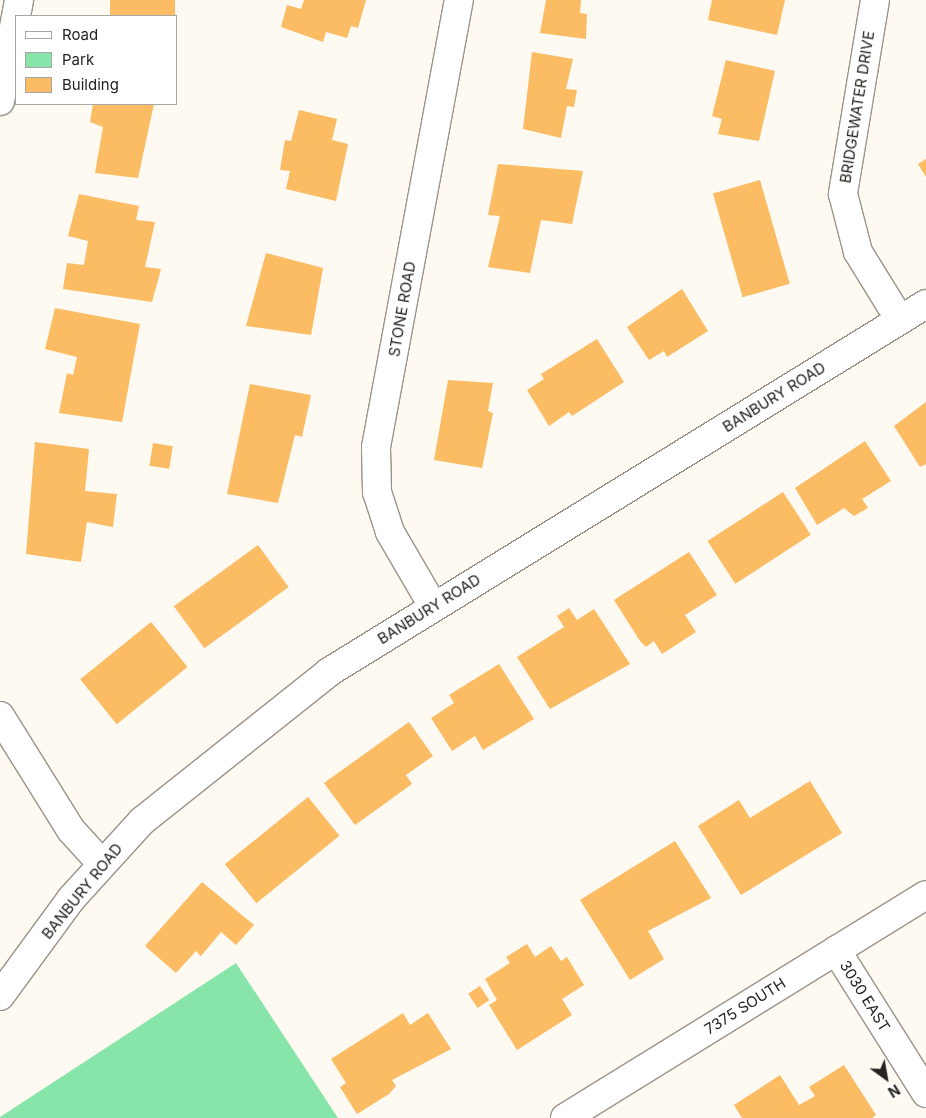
<!DOCTYPE html>
<style>
body{margin:0}
#map{position:relative;width:926px;height:1118px;overflow:hidden;background:#fef9f1;font-family:Inter,sans-serif}
div>[style]{position:absolute}
.green>*{inset:0;background:#88e5aa}
.building>*{inset:0;background:#fbbc64;transform-origin:0 0}
.roads{filter:drop-shadow(1px 0 #9a938b) drop-shadow(-1px 0 #9a938b) drop-shadow(0 1px #9a938b) drop-shadow(0 -1px #9a938b)}
.street>*{height:28px;margin:-14px;padding:0 14px;transform-origin:14px;border-radius:14px;background:#fff}
span{translate:-50% -50%;white-space:nowrap;text-align:center;line-height:1.15;-webkit-text-stroke:4px #fff;paint-order:stroke}
.street-label{font-size:15px;color:#262320}
.legend{position:absolute;left:15px;top:15px;width:162px;height:90px;box-sizing:border-box;background:#fff;border:1px solid #a8a7a6;margin:0;padding:6px 9px;list-style:none;font-size:15px;color:#262320}
.legend li{display:flex;align-items:center;gap:10px;height:25px}
.legend b{width:25px;border:1px solid #a8a7a6}
.north{position:absolute;left:861px;top:1053px;width:50px;height:50px;-webkit-text-stroke:4px #fff;paint-order:stroke;rotate:148deg;font-size:14px;font-weight:700;line-height:20px;text-align:center;color:#262320}
.north::after{content:'';display:block;margin:auto;width:18px;height:22px;background:#262320;clip-path:polygon(50% 0,100% 100%,50% 72%,0 100%)}
</style>
<div id="map">
<div class="green">
<div style="clip-path:polygon(236px 963px,338px 1118px,0 1118px,0 1117px)"></div>
</div>
<div class="building">
<div style="left:110px;top:0;width:65px;height:16px"></div>
<div style="clip-path:polygon(304px 0,366px 0,358px 28px,351px 26px,347px 38px,326px 32px,323px 42px,281px 27px,287px 5px,301px 9px)"></div>
<div style="clip-path:polygon(546px 0,581px 0,580px 13px,587px 14px,586px 39px,540px 33px)"></div>
<div style="clip-path:polygon(712px 0,785px 0,777px 35px,708px 20px)"></div>
<div style="clip-path:polygon(532px 52px,573px 59px,566px 89px,577px 90px,574px 107px,567px 106px,561px 138px,523px 129px)"></div>
<div style="clip-path:polygon(726px 60px,775px 71px,759px 141px,718px 134px,722px 119px,712px 116px)"></div>
<div style="clip-path:polygon(93px 104px,154px 104px,138px 178px,95px 173px,103px 127px,90px 122px)"></div>
<div style="clip-path:polygon(299px 110px,337px 119px,332px 140px,348px 144px,336px 201px,286px 189px,290px 171px,280px 170px,285px 140px,291px 141px)"></div>
<div style="clip-path:polygon(926px 159px,926px 177px,918px 164px)"></div>
<div style="clip-path:polygon(498px 164px,583px 171px,572px 224px,541px 220px,530px 273px,488px 267px,500px 216px,488px 215px)"></div>
<div style="left:760px;top:180px;width:108px;height:49px;rotate:74deg"></div>
<div style="clip-path:polygon(79px 194px,139px 206px,136px 220px,155px 222px,145px 267px,161px 269px,152px 302px,63px 289px,67px 263px,84px 265px,88px 241px,68px 236px)"></div>
<div style="clip-path:polygon(266px 253px,323px 268px,311px 335px,246px 326px)"></div>
<div style="clip-path:polygon(682px 289px,708px 331px,667px 357px,664px 351px,649px 360px,627px 327px)"></div>
<div style="clip-path:polygon(55px 308px,140px 324px,122px 422px,59px 413px,67px 373px,73px 375px,77px 357px,45px 349px)"></div>
<div style="clip-path:polygon(597px 339px,624px 382px,572px 416px,569px 412px,549px 426px,527px 390px,544px 379px,541px 374px)"></div>
<div style="clip-path:polygon(448px 380px,493px 383px,488px 411px,493px 413px,482px 468px,434px 460px)"></div>
<div style="clip-path:polygon(250px 384px,311px 395px,302px 437px,295px 435px,278px 503px,227px 494px)"></div>
<div style="clip-path:polygon(926px 402px,926px 464px,920px 467px,894px 426px)"></div>
<div style="clip-path:polygon(865px 441px,891px 481px,862px 499px,868px 508px,854px 516px,844px 508px,817px 525px,795px 488px)"></div>
<div style="clip-path:polygon(35px 442px,89px 449px,85px 491px,117px 494px,113px 527px,87px 522px,81px 562px,26px 554px)"></div>
<div style="left:153px;top:443px;width:20px;height:23px;rotate:9deg"></div>
<div style="left:783px;top:492px;width:51px;height:90px;rotate:57deg"></div>
<div style="left:258px;top:545px;width:52px;height:104px;rotate:54deg"></div>
<div style="clip-path:polygon(689px 552px,717px 595px,685px 615px,696px 632px,662px 654px,654px 641px,646px 647px,640px 641px,614px 600px)"></div>
<div style="clip-path:polygon(569px 608px,577px 620px,594px 609px,630px 664px,550px 709px,517px 657px,564px 627px,557px 616px)"></div>
<div style="left:151px;top:622px;width:58px;height:91px;rotate:51deg"></div>
<div style="clip-path:polygon(499px 664px,534px 719px,483px 750px,475px 736px,452px 751px,431px 718px,454px 703px,449px 695px)"></div>
<div style="clip-path:polygon(409px 722px,433px 756px,406px 775px,412px 784px,355px 825px,324px 783px)"></div>
<div style="clip-path:polygon(810px 781px,842px 833px,741px 895px,698px 826px,739px 800px,750px 818px)"></div>
<div style="left:308px;top:797px;width:50px;height:107px;rotate:51deg"></div>
<div style="clip-path:polygon(675px 841px,711px 898px,648px 931px,664px 959px,630px 980px,580px 900px)"></div>
<div style="clip-path:polygon(202px 882px,254px 925px,236px 945px,221px 932px,201px 956px,196px 951px,176px 973px,145px 946px)"></div>
<div style="clip-path:polygon(527px 944px,535px 957px,551px 946px,561px 961px,567px 957px,584px 985px,562px 999px,572px 1015px,517px 1050px,489px 1005px,497px 1000px,485px 979px,510px 963px,506px 957px)"></div>
<div style="left:480px;top:986px;width:17px;height:14px;rotate:57deg"></div>
<div style="clip-path:polygon(403px 1013px,410px 1025px,428px 1013px,451px 1049px,392px 1080px,396px 1086px,389px 1094px,357px 1114px,340px 1087px,346px 1083px,331px 1059px)"></div>
<div style="clip-path:polygon(844px 1065px,876px 1115px,872px 1118px,742px 1118px,734px 1105px,780px 1075px,799px 1105px,815px 1096px,809px 1087px)"></div>
</div>
<div class="roads">
<div class="street">
<div style="left:875px;top:0;width:197px;rotate:99.4deg"></div>
<div style="left:843px;top:194px;width:60px;rotate:75.5deg"></div>
<div style="left:858px;top:252px;width:80px;rotate:58.3deg"></div>
<div style="left:0;top:101px;width:103px;rotate:-79.3deg"></div>
<div style="left:433px;top:606px;width:86px;rotate:-120.2deg"></div>
<div style="left:390px;top:532px;width:42px;rotate:-108deg"></div>
<div style="left:377px;top:492px;width:45px;rotate:-91.3deg"></div>
<div style="left:376px;top:447px;width:455px;rotate:-79.5deg"></div>
<div style="left:0;top:716px;width:134px;rotate:58.1deg"></div>
<div style="left:71px;top:830px;width:45px;rotate:47.7deg"></div>
<div style="left:836px;top:950px;width:169px;rotate:57.8deg"></div>
<div style="left:0;top:996px;width:120px;rotate:-53.8deg"></div>
<div style="left:71px;top:899px;width:105px;rotate:-47.7deg"></div>
<div style="left:142px;top:821px;width:239px;rotate:-38.5deg"></div>
<div style="left:329px;top:672px;width:701px;rotate:-31.65deg"></div>
<div style="left:565px;top:1118px;width:424px;rotate:-31.7deg"></div>
</div>
</div>
<div class="street-label">
<span style="left:857px;top:107px;rotate:-81deg">BRIDGEWATER DRIVE</span>
<span style="left:402px;top:309px;rotate:-80deg">STONE ROAD</span>
<span style="left:774px;top:397px;rotate:-32deg">BANBURY ROAD</span>
<span style="left:429px;top:609px;rotate:-32deg">BANBURY ROAD</span>
<span style="left:82px;top:891px;rotate:-51deg">BANBURY ROAD</span>
<span style="left:865px;top:996px;rotate:58deg">3030 EAST</span>
<span style="left:745px;top:1006px;rotate:-32deg">7375 SOUTH</span>
</div>
<ul class="legend">
<li><b style="height:6px;background:#fff"></b>Road</li>
<li><b style="height:14px;background:#88e5aa"></b>Park</li>
<li><b style="height:14px;background:#fbbc64"></b>Building</li>
</ul>
<div class="north">N</div>
</div>
